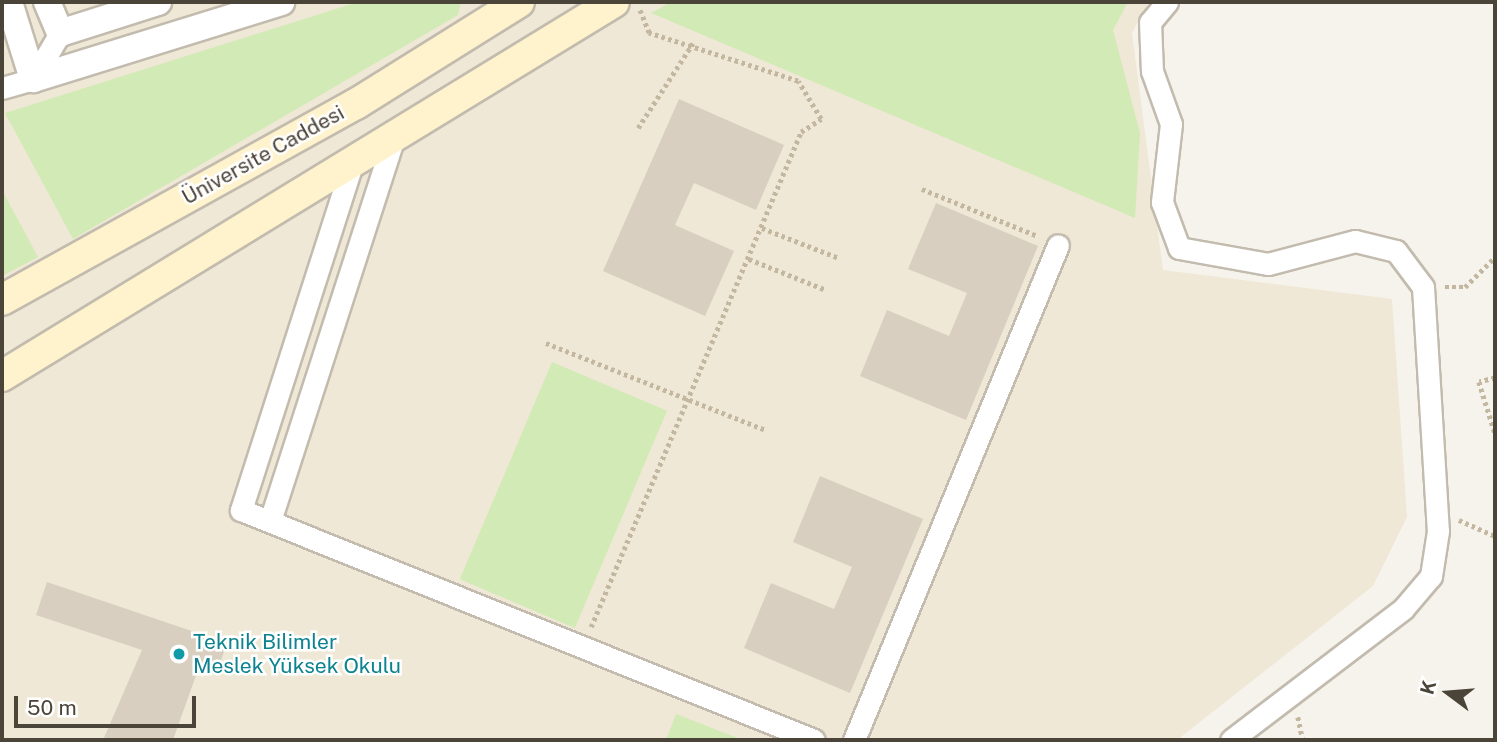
<!DOCTYPE html>
<meta charset="utf-8">
<style>
body{margin:0}
#map{position:relative;width:1497px;height:742px;overflow:hidden;background:#f6f3ec;font-family:"Public Sans",sans-serif}
div>[style]{position:absolute}
.education>*{inset:0;background:#efe8d6}
.green>*{inset:0;background:#d2eab5;transform-origin:0 0}
.building>*{inset:0;background:#d8cfc1}
.path>*{height:4.5px;margin-top:-2.25px;transform-origin:0;background:repeating-linear-gradient(90deg,#c4b79f 0 3.5px,transparent 0 7px)}
.roads{filter:drop-shadow(2px 0 #c2bbae) drop-shadow(-2px 0 #c2bbae) drop-shadow(0 2px #c2bbae) drop-shadow(0 -2px #c2bbae)}
.minor>*{height:21px;margin:-10.5px;padding:0 10.5px;transform-origin:10.5px;border-radius:10.5px;background:#fff}
.tertiary>*{height:26px;margin:-13px;padding:0 13px;transform-origin:13px;border-radius:13px;background:#fff}
.secondary>*{height:30px;margin:-15px;padding:0 15px;transform-origin:15px;border-radius:15px;background:#fff3cd}
.dots>*{width:19px;height:19px;translate:-50% -50%;box-sizing:border-box;border:4px solid #fff;border-radius:50%}
span{translate:-50% -50%;white-space:nowrap;text-align:center;line-height:1.15;-webkit-text-stroke:5px #fff;paint-order:stroke}
.street-label{font-size:21px;color:#4b4439}
.culture-label{font-size:21px;color:#0d838f}
.left{translate:0 -50%;text-align:left}
.frame{position:absolute;inset:0;border:4px solid #4b4439;pointer-events:none}
.north{position:absolute;left:1413px;top:658px;width:70px;height:70px;-webkit-text-stroke:5px #fff;paint-order:stroke;rotate:286deg;font-size:19px;font-weight:700;line-height:28px;text-align:center;color:#4b4439}
.north::after{content:'';display:block;margin:auto;width:24px;height:32px;background:#4b4439;clip-path:polygon(50% 0,100% 100%,50% 72%,0 100%)}
.scale{position:absolute;left:14px;top:696px;width:182px;height:32px;box-sizing:border-box;border:4px solid #4b4439;border-top:0;padding-left:9px;font-size:21px;line-height:24px;white-space:nowrap;color:#4b4439;-webkit-text-stroke:5px #fff;paint-order:stroke}
</style>
<div id="map">
<div class="education">
<div style="clip-path:polygon(2px 2px,1149px 2px,1132px 33px,1163px 270px,1392px 299px,1407px 517px,1373px 586px,1177px 740px,2px 740px)"></div>
</div>
<div class="green">
<div style="clip-path:polygon(358px 2px,461px 2px,458px 15px,73px 239px,5px 113px)"></div>
<div style="clip-path:polygon(671px 2px,1128px 2px,1113px 30px,1140px 133px,1135px 218px,651px 13px)"></div>
<div style="clip-path:polygon(2px 190px,38px 257px,2px 276px)"></div>
<div style="left:552px;top:362px;width:125px;height:236px;rotate:23deg"></div>
<div style="clip-path:polygon(676px 714px,743px 740px,666px 740px)"></div>
</div>
<div class="building">
<div style="clip-path:polygon(679px 99px,784px 145px,756px 210px,694px 183px,675px 225px,734px 251px,705px 316px,603px 271px)"></div>
<div style="clip-path:polygon(936px 203px,1038px 246px,966px 420px,860px 376px,887px 310px,949px 336px,967px 293px,908px 269px)"></div>
<div style="clip-path:polygon(820px 476px,923px 519px,850px 693px,744px 648px,771px 583px,834px 609px,852px 567px,793px 542px)"></div>
<div style="clip-path:polygon(47px 582px,227px 643px,217px 672px,199px 667px,173px 740px,103px 740px,142px 650px,36px 615px)"></div>
</div>
<div class="path">
<div style="left:638px;top:128px;width:101px;rotate:-57.1deg"></div>
<div style="left:922px;top:189px;width:125px;rotate:22.1deg"></div>
<div style="left:762px;top:228px;width:83px;rotate:21.3deg"></div>
<div style="left:749px;top:259px;width:83px;rotate:21.9deg"></div>
<div style="left:1445px;top:287px;width:20px"></div>
<div style="left:1465px;top:287px;width:42px;rotate:-45deg"></div>
<div style="left:546px;top:343px;width:237px;rotate:21.6deg"></div>
<div style="left:1495px;top:378px;width:16px;rotate:166deg"></div>
<div style="left:1479px;top:382px;width:53px;rotate:72.6deg"></div>
<div style="left:1459px;top:520px;width:39px;rotate:24deg"></div>
<div style="left:591px;top:627px;width:538px;rotate:-67.01deg"></div>
<div style="left:801px;top:132px;width:24px;rotate:-33deg"></div>
<div style="left:821px;top:119px;width:44px;rotate:-121.2deg"></div>
<div style="left:798px;top:81px;width:157px;rotate:-162.1deg"></div>
<div style="left:649px;top:33px;width:27px;rotate:-112deg"></div>
<div style="left:1298px;top:717px;width:24px;rotate:78deg"></div>
</div>
<div class="roads">
<div class="minor">
<div style="left:1167px;top:2px;width:26px;rotate:130deg"></div>
<div style="left:1150px;top:22px;width:49px;rotate:87.7deg"></div>
<div style="left:1152px;top:71px;width:56px;rotate:70.3deg"></div>
<div style="left:1171px;top:124px;width:79px;rotate:96.6deg"></div>
<div style="left:1162px;top:202px;width:49px;rotate:69.7deg"></div>
<div style="left:1179px;top:248px;width:90px;rotate:10.2deg"></div>
<div style="left:1268px;top:264px;width:90px;rotate:-14.8deg"></div>
<div style="left:1355px;top:241px;width:42px;rotate:13.7deg"></div>
<div style="left:1396px;top:251px;width:45px;rotate:53.1deg"></div>
<div style="left:1423px;top:287px;width:244px;rotate:86.5deg"></div>
<div style="left:1438px;top:531px;width:46px;rotate:98.8deg"></div>
<div style="left:1431px;top:576px;width:43px;rotate:130.3deg"></div>
<div style="left:1403px;top:609px;width:216px;rotate:142.7deg"></div>
<div style="left:2px;top:88px;width:32px;rotate:-16deg"></div>
<div style="left:33px;top:79px;width:53px;rotate:-59.6deg"></div>
<div style="left:354px;top:158px;width:370px;rotate:107.8deg"></div>
<div style="left:241px;top:510px;width:617px;rotate:21.87deg"></div>
<div style="left:270px;top:521px;width:404px;rotate:-72.1deg"></div>
<div style="left:854px;top:740px;width:535px;rotate:-67.6deg"></div>
</div>
<div class="tertiary">
<div style="left:9px;top:2px;width:81px;rotate:72.7deg"></div>
<div style="left:33px;top:79px;width:260px;rotate:-17.2deg"></div>
<div style="left:47px;top:2px;width:34px;rotate:67deg"></div>
<div style="left:60px;top:33px;width:103px;rotate:-17.6deg"></div>
</div>
<div class="secondary">
<div style="left:2px;top:300px;width:405px;rotate:-29deg"></div>
<div style="left:356px;top:104px;width:192px;rotate:-32deg"></div>
<div style="left:2px;top:376px;width:717px;rotate:-31.43deg"></div>
</div>
</div>
<div class="dots">
<div style="left:179px;top:654px;background:#0f9aa8"></div>
</div>
<div class="street-label">
<span style="left:263px;top:155px;rotate:-29deg">Üniversite Caddesi</span>
</div>
<div class="culture-label">
<span class="left" style="left:193px;top:654px">Teknik Bilimler<br>Meslek Yüksek Okulu</span>
</div>
<div class="frame"></div>
<div class="north">K</div>
<div class="scale">50 m</div>
</div>
